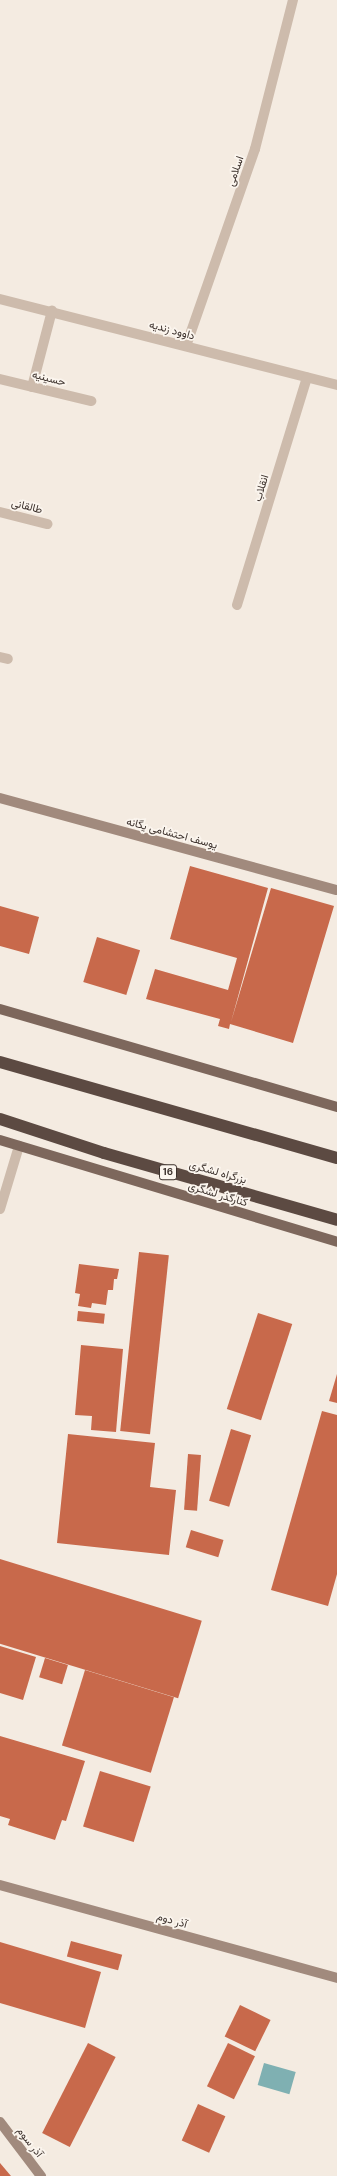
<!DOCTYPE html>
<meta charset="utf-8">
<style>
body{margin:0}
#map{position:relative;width:337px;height:2176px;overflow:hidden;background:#f4ebe1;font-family:"DM Sans",Vazirmatn,sans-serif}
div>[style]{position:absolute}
.water>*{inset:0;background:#7fb0b2;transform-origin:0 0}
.building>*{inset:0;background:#c8694b;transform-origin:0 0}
.street>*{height:10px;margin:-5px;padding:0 5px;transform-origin:5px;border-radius:5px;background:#cdbbac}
.secondary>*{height:10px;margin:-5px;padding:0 5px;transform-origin:5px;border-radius:5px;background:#a18a7d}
.primary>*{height:10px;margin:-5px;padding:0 5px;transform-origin:5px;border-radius:5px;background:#7d675c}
.highway>*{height:12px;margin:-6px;padding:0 6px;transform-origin:6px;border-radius:6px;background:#5c4a42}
span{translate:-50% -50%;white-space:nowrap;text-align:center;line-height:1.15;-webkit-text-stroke:3.5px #fbf5ee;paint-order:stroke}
.shield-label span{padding:1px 3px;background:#fbf5ee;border:1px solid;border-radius:3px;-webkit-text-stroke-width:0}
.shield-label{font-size:10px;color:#3b302b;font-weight:700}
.street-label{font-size:11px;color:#3b302b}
</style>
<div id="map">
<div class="water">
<div style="left:264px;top:2063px;width:33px;height:23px;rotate:16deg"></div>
</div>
<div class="building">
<div style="clip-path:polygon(190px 866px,268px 888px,231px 1022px,271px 888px,334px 906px,293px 1043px,230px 1024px,229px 1029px,218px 1026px,220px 1019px,146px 999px,155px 969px,228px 990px,237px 958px,170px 939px)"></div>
<div style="clip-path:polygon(0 906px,39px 917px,29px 954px,0 946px)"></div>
<div style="left:97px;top:937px;width:45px;height:47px;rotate:17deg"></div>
<div style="left:139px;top:1252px;width:30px;height:180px;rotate:6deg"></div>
<div style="clip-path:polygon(79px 1264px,119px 1269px,117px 1279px,114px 1279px,113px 1290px,108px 1290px,106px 1305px,92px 1303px,91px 1308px,78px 1306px,80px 1294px,75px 1293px)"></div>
<div style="left:78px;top:1311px;width:27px;height:10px;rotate:6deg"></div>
<div style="left:258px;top:1313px;width:36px;height:101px;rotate:18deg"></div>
<div style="clip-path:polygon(81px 1345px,123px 1349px,116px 1432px,91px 1430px,92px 1416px,75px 1415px)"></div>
<div style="clip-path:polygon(337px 1374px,337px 1403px,329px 1401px)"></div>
<div style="clip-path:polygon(322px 1411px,337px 1415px,337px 1574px,328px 1606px,271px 1590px)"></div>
<div style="left:231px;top:1429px;width:21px;height:75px;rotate:17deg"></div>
<div style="clip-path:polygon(68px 1434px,155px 1443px,150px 1487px,176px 1490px,169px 1555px,57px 1543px)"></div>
<div style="left:188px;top:1454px;width:13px;height:56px;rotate:4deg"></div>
<div style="left:191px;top:1530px;width:34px;height:18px;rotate:17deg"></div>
<div style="left:0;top:1559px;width:211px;height:81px;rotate:17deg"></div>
<div style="clip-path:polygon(0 1646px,36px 1657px,23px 1700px,0 1693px)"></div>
<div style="left:45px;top:1658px;width:24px;height:20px;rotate:17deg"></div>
<div style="left:85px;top:1670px;width:93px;height:79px;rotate:17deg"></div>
<div style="clip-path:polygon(0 1736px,85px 1761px,66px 1821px,62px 1820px,55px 1840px,8px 1825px,10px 1819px,0 1816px)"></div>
<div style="left:100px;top:1771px;width:53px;height:58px;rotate:17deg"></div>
<div style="left:71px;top:1941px;width:53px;height:16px;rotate:15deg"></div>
<div style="clip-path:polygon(0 1942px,101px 1972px,85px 2028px,0 2003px)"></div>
<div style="left:240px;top:2005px;width:34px;height:35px;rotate:26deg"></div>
<div style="left:88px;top:2043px;width:31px;height:101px;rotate:27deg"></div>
<div style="left:228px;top:2043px;width:30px;height:48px;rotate:26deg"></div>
<div style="left:198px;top:2104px;width:30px;height:40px;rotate:24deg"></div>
<div style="clip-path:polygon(0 2163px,11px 2176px,0 2176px)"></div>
</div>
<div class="street">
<div style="left:0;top:299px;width:348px;rotate:14.3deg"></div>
<div style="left:186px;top:346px;width:209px;rotate:-70.7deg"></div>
<div style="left:255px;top:149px;width:154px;rotate:-75.7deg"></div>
<div style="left:0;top:379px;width:94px;rotate:13.6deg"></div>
<div style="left:32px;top:387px;width:79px;rotate:-75.3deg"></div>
<div style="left:0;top:512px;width:49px;rotate:14.3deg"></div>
<div style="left:237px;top:605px;width:238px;rotate:-72.9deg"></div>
<div style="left:0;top:657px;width:8px;rotate:14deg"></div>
<div style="left:0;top:1209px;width:66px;rotate:-73.2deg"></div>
</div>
<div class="secondary">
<div style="left:0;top:798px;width:349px;rotate:15.3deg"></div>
<div style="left:0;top:1885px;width:350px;rotate:15.4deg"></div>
<div style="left:0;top:2122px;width:68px;rotate:52.8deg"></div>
</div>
<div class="primary">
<div style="left:0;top:1009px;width:351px;rotate:16.2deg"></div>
<div style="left:0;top:1140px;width:352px;rotate:16.8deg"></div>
</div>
<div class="highway">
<div style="left:0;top:1062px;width:350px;rotate:15.9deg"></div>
<div style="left:0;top:1119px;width:109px;rotate:18.1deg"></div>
<div style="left:104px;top:1153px;width:242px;rotate:16deg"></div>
</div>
<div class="shield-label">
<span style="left:168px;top:1172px">16</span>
</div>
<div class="street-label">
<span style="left:235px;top:171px;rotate:-71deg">اسلامی</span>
<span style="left:172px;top:330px;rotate:15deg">داوود زندیه</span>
<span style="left:49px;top:378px;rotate:14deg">حسینیه</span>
<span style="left:261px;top:488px;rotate:-73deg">انقلاب</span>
<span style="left:27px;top:506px;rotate:14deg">طالقانی</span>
<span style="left:172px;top:833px;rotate:15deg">یوسف احتشامی یگانه</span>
<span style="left:218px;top:1172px;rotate:16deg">بزرگراه لشگری</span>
<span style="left:218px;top:1194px;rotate:17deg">کنارگذر لشگری</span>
<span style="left:172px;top:1920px;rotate:16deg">آذر دوم</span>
<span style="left:30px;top:2142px;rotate:52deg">آذر سوم</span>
</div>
</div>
